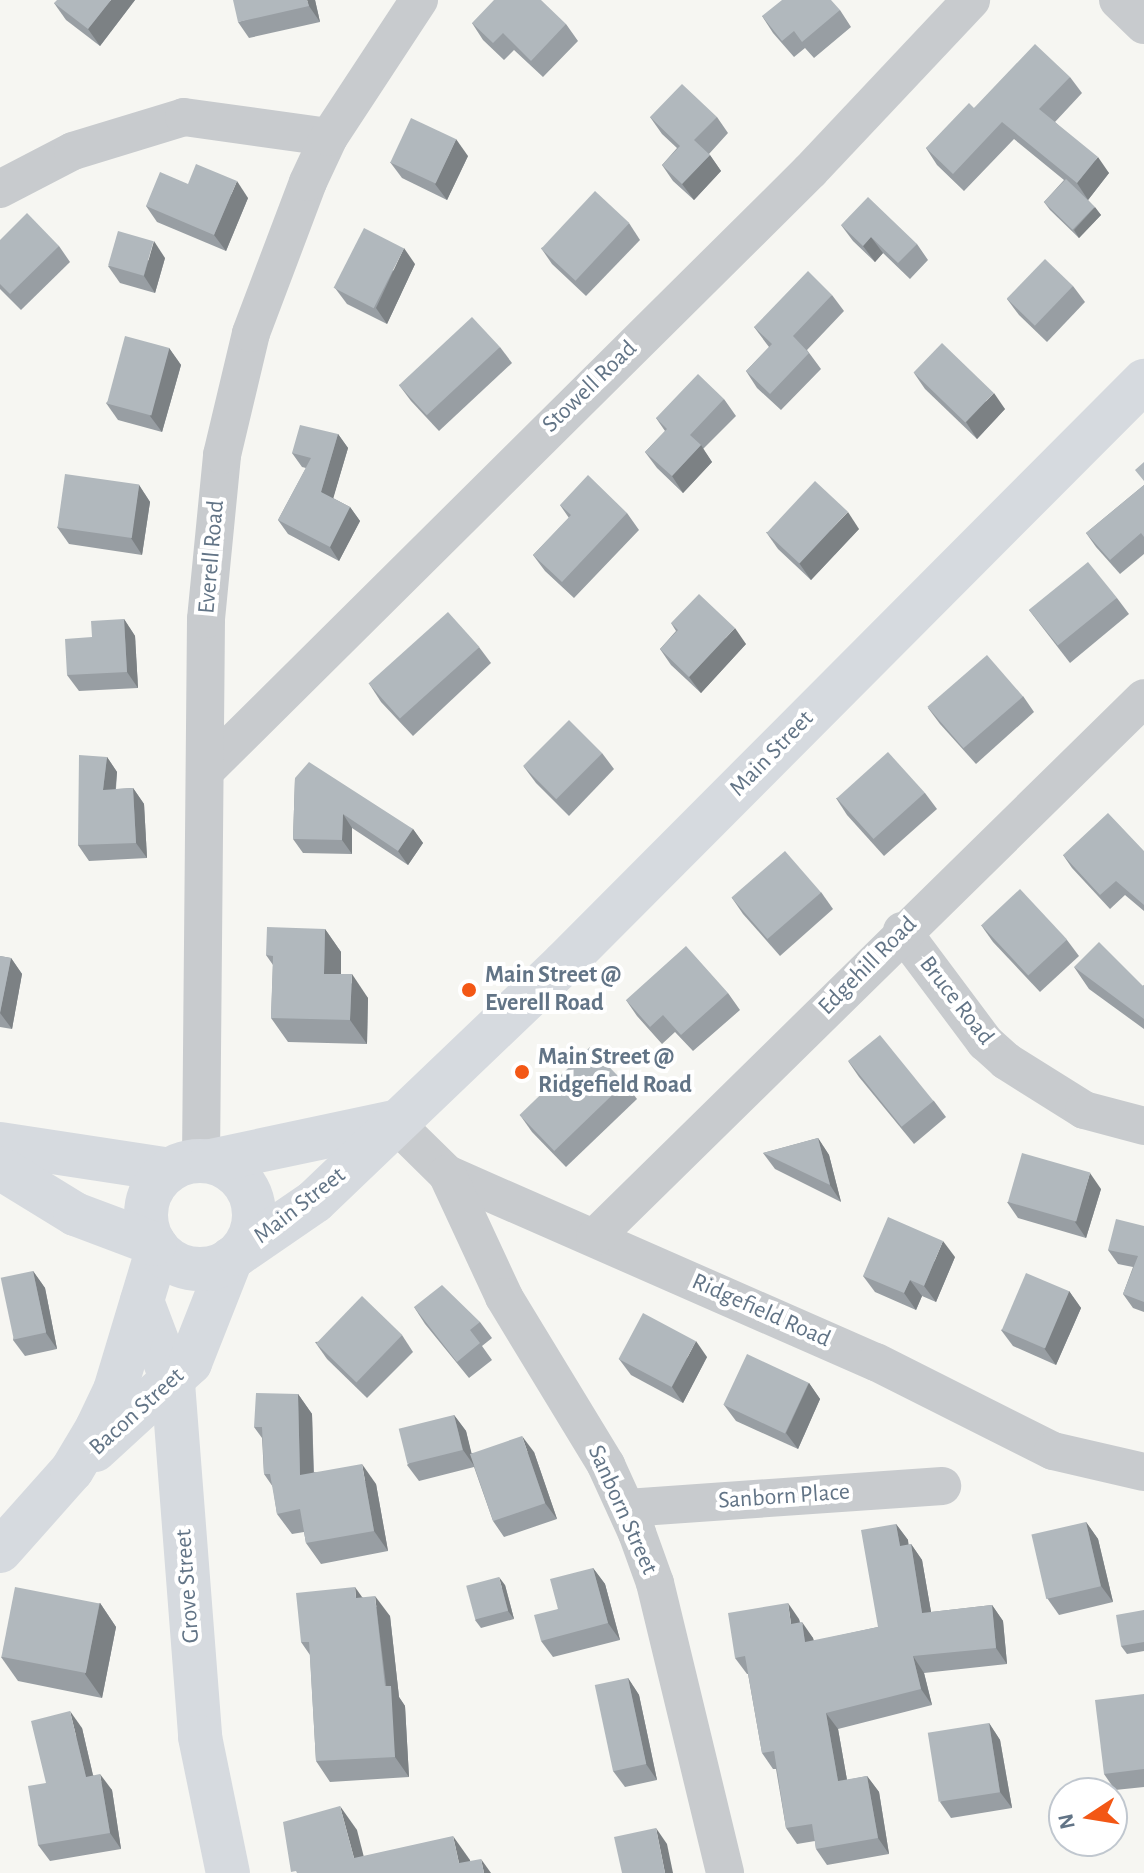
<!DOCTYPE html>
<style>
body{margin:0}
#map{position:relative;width:1144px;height:1873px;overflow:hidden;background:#f6f6f2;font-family:"Alegreya Sans",sans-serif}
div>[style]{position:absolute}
.street>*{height:38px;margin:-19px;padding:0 19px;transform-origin:19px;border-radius:19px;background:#c8cbce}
.secondary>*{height:44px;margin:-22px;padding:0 22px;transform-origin:22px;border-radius:22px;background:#d6dadf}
.primary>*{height:44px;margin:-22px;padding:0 22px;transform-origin:22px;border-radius:22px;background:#d6dadf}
.primary>.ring{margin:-22px;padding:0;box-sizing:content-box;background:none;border:44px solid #d6dadf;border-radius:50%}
.wall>*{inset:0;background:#989ea3}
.shaded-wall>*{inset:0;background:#7c8184}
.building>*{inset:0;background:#b1b8bd;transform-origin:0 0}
.dots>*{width:22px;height:22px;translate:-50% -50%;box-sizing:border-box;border:4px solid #fff;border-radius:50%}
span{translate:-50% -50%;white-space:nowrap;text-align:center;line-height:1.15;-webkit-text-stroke:8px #fff;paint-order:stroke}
.street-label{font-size:24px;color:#627486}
.poi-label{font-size:24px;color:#627486;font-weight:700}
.left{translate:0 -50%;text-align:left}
.north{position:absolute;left:1048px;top:1777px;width:80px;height:80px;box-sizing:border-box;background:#fff;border:2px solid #c0c7cf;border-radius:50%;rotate:258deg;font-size:22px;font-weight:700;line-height:32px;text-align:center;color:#627486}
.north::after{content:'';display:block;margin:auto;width:28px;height:36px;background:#f35715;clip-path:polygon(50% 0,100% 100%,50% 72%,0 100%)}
</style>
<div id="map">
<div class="street">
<div style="left:1118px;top:0;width:36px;rotate:44deg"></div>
<div style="left:0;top:189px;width:82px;rotate:-27.5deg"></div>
<div style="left:73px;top:151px;width:116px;rotate:-17deg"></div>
<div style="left:184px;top:117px;width:146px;rotate:7.9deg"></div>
<div style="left:205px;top:771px;width:852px;rotate:-44.76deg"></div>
<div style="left:810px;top:171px;width:235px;rotate:-46.7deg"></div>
<div style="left:902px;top:931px;width:139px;rotate:53.2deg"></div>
<div style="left:985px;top:1042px;width:28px;rotate:42deg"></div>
<div style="left:1006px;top:1061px;width:92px;rotate:32.1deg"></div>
<div style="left:1084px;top:1110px;width:62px;rotate:14.9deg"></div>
<div style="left:394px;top:1122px;width:74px;rotate:44.5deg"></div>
<div style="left:447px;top:1174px;width:468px;rotate:23.7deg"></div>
<div style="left:876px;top:1362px;width:198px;rotate:26.7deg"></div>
<div style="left:1053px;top:1451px;width:93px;rotate:13deg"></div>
<div style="left:201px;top:1160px;width:541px;rotate:-89.47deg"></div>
<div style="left:206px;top:619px;width:165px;rotate:-84.4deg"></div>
<div style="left:222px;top:455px;width:125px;rotate:-76.6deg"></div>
<div style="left:251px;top:333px;width:161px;rotate:-69.3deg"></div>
<div style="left:308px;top:182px;width:50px;rotate:-65deg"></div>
<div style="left:329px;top:137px;width:164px;rotate:-56.7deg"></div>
<div style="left:447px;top:1174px;width:136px;rotate:65.1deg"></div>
<div style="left:504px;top:1297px;width:197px;rotate:58.7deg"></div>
<div style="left:606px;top:1465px;width:75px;rotate:65.5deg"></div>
<div style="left:637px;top:1533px;width:53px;rotate:70.2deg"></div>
<div style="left:655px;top:1583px;width:298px;rotate:76.4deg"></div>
<div style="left:595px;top:1237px;width:769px;rotate:-44.47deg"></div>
<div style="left:627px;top:1508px;width:316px;rotate:-4deg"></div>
</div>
<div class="secondary">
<div style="left:142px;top:1301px;width:88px;rotate:69.3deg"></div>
<div style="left:173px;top:1383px;width:355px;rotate:85.6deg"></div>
<div style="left:200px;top:1737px;width:139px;rotate:78.4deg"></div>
<div style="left:95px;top:1450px;width:129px;rotate:-42.5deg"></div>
<div style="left:190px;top:1363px;width:112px;rotate:-68.5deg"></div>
<div style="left:0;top:1551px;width:108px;rotate:-48.4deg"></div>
<div style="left:72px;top:1470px;width:49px;rotate:-59.2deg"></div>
<div style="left:97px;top:1428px;width:42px;rotate:-64.7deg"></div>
<div style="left:115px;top:1390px;width:148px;rotate:-73.2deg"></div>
</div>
<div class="primary">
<div style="left:0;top:1144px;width:171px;rotate:8.7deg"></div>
<div class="ring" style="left:146px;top:1161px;width:64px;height:64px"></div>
<div style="left:211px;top:1161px;width:187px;rotate:-12deg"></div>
<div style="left:0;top:1168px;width:88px;rotate:31.5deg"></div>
<div style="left:75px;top:1214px;width:85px;rotate:20.6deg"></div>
<div style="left:238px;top:1254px;width:93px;rotate:-34.5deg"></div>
<div style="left:315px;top:1201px;width:344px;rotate:-43.7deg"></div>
<div style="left:564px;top:963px;width:822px;rotate:-45.1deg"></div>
</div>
<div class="wall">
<div style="clip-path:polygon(135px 0,100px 46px,66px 20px,54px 3px)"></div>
<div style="clip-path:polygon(315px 0,320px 22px,249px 38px,238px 22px)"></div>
<div style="clip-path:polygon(840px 10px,851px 27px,814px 58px,805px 48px,794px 57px,773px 33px,762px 16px)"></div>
<div style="clip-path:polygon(472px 23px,566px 24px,578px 41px,543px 77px,514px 50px,504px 60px,483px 40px)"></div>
<div style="clip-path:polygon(1070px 77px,1082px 93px,1055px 122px,1109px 173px,1088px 200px,1101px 215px,1079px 238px,1050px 210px,1044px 202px,1064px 180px,1014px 139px,964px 191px,937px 165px,926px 148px,974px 108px)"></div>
<div style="clip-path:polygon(650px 117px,717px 117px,728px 133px,709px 154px,721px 171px,694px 200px,673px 181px,662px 165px,677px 148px,662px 134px)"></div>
<div style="clip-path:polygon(468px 156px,447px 200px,402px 178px,390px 162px)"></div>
<div style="clip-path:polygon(188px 184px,248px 198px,226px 251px,157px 222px,146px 206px)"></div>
<div style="clip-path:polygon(629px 223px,640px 240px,586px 296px,552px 264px,541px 248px)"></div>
<div style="clip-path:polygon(841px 225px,917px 244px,928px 260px,910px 279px,883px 253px,875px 262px,853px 241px)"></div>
<div style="clip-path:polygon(0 240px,59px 246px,70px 262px,21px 310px,0 289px)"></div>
<div style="clip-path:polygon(165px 258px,155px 293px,120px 283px,108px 266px)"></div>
<div style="clip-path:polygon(415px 264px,387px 324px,347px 304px,335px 288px)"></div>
<div style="clip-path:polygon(1073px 286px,1085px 302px,1047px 342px,1019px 315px,1007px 299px)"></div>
<div style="clip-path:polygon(832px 295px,844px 311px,807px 350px,821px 369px,781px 410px,757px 388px,746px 371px,769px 347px,754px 327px)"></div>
<div style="clip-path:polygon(500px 347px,512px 363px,439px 431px,411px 401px,399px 385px)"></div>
<div style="clip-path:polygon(169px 348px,181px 365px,162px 432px,118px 420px,106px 403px)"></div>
<div style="clip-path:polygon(914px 373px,1005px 409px,977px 439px,925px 389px)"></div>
<div style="clip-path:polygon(724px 399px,736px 416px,703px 449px,712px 462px,683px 493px,657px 468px,645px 452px,665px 431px,656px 418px)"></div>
<div style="clip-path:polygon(338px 434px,348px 448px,333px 498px,350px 507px,360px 521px,339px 561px,288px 534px,278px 520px,306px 468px,302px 467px,292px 453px)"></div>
<div style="clip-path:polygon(139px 485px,150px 502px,142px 555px,69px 544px,57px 527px)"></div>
<div style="clip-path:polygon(1144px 485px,1144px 554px,1120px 574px,1096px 547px,1086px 533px)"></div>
<div style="clip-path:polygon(560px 505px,627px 513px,639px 530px,574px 598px,545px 571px,533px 555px,569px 518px)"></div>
<div style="clip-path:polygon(859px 529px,811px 580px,778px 549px,766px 532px)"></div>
<div style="clip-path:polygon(1117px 598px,1129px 614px,1070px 663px,1029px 610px)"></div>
<div style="clip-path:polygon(124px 619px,135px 636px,138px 688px,79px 691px,67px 675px,92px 637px)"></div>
<div style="clip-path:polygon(671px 623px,746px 644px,701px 693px,671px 665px,660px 649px,676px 631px)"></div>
<div style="clip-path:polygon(479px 647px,491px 663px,413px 736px,381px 702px,370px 685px)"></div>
<div style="clip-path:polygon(1023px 696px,1034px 712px,976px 764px,940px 724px,928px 708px)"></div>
<div style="clip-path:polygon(602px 753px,614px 769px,569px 816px,536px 783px,524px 767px)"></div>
<div style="clip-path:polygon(107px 757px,117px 772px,116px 789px,133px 788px,144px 804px,147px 858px,89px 861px,78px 845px)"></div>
<div style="clip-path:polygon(295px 778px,413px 829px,423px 843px,408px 865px,352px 828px,352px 854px,303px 853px,293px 839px)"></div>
<div style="clip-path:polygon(925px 793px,937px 809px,884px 856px,847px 815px,836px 798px)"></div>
<div style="clip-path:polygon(1144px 851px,1144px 911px,1125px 895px,1110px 909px,1072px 868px,1063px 855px)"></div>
<div style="clip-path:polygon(821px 892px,833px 909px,780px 956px,743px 914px,732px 898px)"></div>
<div style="clip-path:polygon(981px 925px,1067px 940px,1079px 956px,1040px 992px,993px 942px)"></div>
<div style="clip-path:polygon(325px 929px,341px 952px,341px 974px,368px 998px,367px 1044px,288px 1042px,271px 1018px,273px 965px,266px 955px)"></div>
<div style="clip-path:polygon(0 956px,11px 958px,22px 974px,12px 1029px,0 1027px)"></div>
<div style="clip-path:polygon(1074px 967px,1143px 986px,1144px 985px,1144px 1029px,1089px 989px)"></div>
<div style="clip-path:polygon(728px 993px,740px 1010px,693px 1051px,675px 1032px,662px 1044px,637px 1016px,626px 1000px)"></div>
<div style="clip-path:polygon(848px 1061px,934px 1101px,946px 1117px,914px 1144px,859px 1077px)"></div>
<div style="clip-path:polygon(625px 1083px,637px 1099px,566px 1167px,532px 1132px,520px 1115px)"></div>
<div style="clip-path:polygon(818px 1138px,829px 1155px,841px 1202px,775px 1169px,763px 1153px)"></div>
<div style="clip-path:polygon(1101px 1189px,1086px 1238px,1018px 1218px,1007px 1202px)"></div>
<div style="clip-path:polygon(1144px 1226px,1144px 1312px,1133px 1308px,1123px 1294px,1133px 1267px,1118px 1264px,1108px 1250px)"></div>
<div style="clip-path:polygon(955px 1257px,936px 1302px,922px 1296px,916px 1310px,875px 1292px,863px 1276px)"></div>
<div style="clip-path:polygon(33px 1271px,45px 1288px,57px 1349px,25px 1356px,13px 1340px)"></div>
<div style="clip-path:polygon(1069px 1291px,1081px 1308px,1056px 1365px,1013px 1346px,1001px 1330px)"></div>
<div style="clip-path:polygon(414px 1307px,480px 1322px,492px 1338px,482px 1346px,492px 1360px,469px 1378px,425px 1324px)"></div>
<div style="clip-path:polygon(402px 1335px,413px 1352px,367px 1398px,327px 1359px,315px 1342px)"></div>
<div style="clip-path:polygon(707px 1357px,683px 1403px,631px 1375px,619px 1359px)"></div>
<div style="clip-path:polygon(809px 1383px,820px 1399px,798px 1449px,736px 1421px,724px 1405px)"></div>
<div style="clip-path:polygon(298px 1394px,312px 1414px,314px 1472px,376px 1484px,388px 1551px,321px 1564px,306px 1543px,304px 1532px,292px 1534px,277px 1514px,273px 1487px,264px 1474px,262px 1438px,254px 1427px)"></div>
<div style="clip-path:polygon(454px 1415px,466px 1431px,471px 1453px,534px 1452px,557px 1519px,504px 1537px,493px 1521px,474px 1467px,419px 1481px,407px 1465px)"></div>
<div style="clip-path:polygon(1086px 1522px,1098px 1539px,1113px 1602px,1059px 1615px,1047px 1598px)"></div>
<div style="clip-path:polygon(896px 1524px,908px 1540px,908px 1545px,911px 1544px,922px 1560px,931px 1612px,992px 1605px,1003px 1621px,1007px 1664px,924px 1673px,932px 1705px,838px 1729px,847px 1780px,867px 1776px,879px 1792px,889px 1854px,827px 1865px,816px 1849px,815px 1841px,797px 1844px,786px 1828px,776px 1769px,773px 1769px,762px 1753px,748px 1674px,747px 1674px,735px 1658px,799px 1619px,800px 1622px,813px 1638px,814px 1641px,878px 1627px)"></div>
<div style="clip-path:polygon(593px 1568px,605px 1584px,620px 1640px,553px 1657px,541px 1641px,558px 1609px)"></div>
<div style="clip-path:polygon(505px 1585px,514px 1619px,481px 1628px,475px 1620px)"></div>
<div style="clip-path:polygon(362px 1597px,390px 1616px,399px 1697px,405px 1706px,409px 1777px,330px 1782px,316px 1761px,310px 1655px,301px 1642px)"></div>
<div style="clip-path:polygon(100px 1603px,116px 1627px,102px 1698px,18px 1681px,1px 1657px)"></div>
<div style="clip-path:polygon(1144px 1610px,1144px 1651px,1127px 1654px,1121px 1646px)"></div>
<div style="clip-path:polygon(628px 1678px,639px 1695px,657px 1780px,625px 1787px,613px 1771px)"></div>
<div style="clip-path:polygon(1144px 1694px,1144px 1787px,1115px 1790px,1104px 1774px)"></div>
<div style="clip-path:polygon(989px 1723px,1000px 1740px,1012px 1808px,951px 1818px,940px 1802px)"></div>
<div style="clip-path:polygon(82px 1728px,93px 1775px,112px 1790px,121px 1849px,50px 1861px,38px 1845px,46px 1783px)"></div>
</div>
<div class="shaded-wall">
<div style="clip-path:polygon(111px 0,135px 0,100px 46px,88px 29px)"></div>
<div style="clip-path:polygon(307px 0,315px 0,320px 22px,309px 6px)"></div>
<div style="clip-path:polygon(456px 139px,468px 156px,447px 200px,435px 184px)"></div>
<div style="clip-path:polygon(710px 155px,721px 171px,694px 200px,682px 184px)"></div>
<div style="clip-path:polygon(1098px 157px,1109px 173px,1088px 200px,1077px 183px)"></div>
<div style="clip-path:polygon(237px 181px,248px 198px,226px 251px,214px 235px)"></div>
<div style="clip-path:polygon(1095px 207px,1101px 215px,1079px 238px,1074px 230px)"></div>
<div style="clip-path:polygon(871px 237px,883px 253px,875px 262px,863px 246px)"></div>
<div style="clip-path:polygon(154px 241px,165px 258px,155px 293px,144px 276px)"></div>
<div style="clip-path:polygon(404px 248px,415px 264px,387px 324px,376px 308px)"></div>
<div style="clip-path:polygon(169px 348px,181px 365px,162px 432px,150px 416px)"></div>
<div style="clip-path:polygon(994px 393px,1005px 409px,977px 439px,966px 422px)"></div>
<div style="clip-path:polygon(338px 434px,348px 448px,331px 506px,321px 492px)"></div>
<div style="clip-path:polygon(701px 445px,712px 462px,683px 493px,672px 476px)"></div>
<div style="clip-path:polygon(139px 485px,150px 502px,142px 555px,131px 538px)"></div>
<div style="clip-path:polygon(350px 507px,360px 521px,339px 561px,330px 547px)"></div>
<div style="clip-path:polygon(848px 512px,859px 529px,811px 580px,799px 563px)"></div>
<div style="clip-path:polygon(124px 619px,135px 636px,138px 688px,127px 672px)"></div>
<div style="clip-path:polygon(735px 628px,746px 644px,701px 693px,689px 677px)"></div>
<div style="clip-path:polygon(107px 757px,117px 772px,114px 805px,103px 790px)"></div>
<div style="clip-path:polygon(133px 788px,144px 804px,147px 858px,136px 843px)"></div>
<div style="clip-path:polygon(343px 814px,352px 828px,352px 854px,342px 840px)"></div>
<div style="clip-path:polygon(413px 829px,423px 843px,408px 865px,398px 851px)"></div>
<div style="clip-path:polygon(325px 929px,341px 952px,341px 998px,324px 974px)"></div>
<div style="clip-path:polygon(11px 958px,22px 974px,12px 1029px,0 1013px)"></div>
<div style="clip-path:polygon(352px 974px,368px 998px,367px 1044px,350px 1020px)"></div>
<div style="clip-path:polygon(818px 1138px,829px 1155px,841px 1202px,830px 1185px)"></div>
<div style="clip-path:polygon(1090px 1173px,1101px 1189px,1086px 1238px,1075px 1222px)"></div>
<div style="clip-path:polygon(943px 1241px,955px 1257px,936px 1302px,924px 1286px)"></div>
<div style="clip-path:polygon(33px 1271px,45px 1288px,57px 1349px,46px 1333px)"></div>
<div style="clip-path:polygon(910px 1280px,922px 1296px,916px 1310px,904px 1293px)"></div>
<div style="clip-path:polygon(1069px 1291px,1081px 1308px,1056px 1365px,1044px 1348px)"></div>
<div style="clip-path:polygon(696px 1341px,707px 1357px,683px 1403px,672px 1387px)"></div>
<div style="clip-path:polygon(809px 1383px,820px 1399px,798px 1449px,786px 1433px)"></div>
<div style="clip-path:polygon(298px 1394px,312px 1414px,314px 1495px,300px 1475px)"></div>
<div style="clip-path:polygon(454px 1415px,466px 1431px,475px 1467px,463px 1450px)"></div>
<div style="clip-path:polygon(522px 1436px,534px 1452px,557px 1519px,545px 1503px)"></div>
<div style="clip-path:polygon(362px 1464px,376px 1484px,388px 1551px,374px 1531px)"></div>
<div style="clip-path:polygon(1086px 1522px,1098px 1539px,1113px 1602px,1101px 1586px)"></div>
<div style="clip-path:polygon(896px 1524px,908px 1540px,911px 1562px,900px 1546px)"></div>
<div style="clip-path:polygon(911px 1544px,922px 1560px,934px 1629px,922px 1613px)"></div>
<div style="clip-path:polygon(593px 1568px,605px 1584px,620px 1640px,608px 1623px)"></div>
<div style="clip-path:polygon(499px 1577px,505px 1585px,514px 1619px,508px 1611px)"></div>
<div style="clip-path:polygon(355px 1587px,369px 1607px,356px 1598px)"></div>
<div style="clip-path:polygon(375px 1596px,390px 1616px,399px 1697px,405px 1706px,409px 1777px,395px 1757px)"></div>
<div style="clip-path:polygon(100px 1603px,116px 1627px,102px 1698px,85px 1674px)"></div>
<div style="clip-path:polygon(788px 1603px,799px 1619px,802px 1640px,791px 1624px)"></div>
<div style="clip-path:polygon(992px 1605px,1003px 1621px,1007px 1664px,996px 1648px)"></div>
<div style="clip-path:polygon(802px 1622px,813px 1638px,817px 1658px,805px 1642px)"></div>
<div style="clip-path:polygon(913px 1656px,924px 1673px,932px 1705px,921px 1689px)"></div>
<div style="clip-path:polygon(628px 1678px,639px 1695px,657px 1780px,646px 1764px)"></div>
<div style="clip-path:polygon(70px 1711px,82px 1728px,97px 1793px,86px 1777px)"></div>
<div style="clip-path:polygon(826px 1713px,838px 1729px,850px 1797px,838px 1781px)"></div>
<div style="clip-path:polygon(989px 1723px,1000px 1740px,1012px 1808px,1000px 1792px)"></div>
<div style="clip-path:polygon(100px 1774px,112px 1790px,121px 1849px,110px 1833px)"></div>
<div style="clip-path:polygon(867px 1776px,879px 1792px,889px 1854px,878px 1838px)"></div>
<div style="clip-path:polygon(340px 1806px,357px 1830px,368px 1873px,354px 1858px)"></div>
<div style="clip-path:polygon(656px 1828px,667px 1844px,673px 1873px,665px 1873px)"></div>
<div style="clip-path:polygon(453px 1836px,470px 1860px,472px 1873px,459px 1863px)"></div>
<div style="clip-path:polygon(481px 1859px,491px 1873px,484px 1873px)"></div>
</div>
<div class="building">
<div style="clip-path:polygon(57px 0,111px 0,88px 29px,54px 3px)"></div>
<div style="clip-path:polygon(233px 0,307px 0,309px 6px,238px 22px)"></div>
<div style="clip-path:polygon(494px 0,541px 0,566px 24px,531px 61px,503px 33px,493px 43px,472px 23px)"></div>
<div style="clip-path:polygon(782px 0,831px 0,840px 10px,802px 42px,794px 31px,782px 41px,762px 16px)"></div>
<div style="clip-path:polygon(1035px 44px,1070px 77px,1039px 109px,1098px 157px,1077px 183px,1002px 122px,953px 174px,926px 148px,969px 103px,974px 108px)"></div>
<div style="clip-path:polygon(682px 84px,717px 117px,694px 140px,710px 155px,682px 184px,662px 165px,680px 146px,650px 117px)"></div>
<div style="left:411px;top:118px;width:50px;height:49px;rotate:25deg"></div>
<div style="clip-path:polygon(196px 164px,237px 181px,214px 235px,146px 206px,160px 172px,188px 184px)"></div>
<div style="left:1066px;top:179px;width:40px;height:32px;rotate:44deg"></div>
<div style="left:595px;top:191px;width:47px;height:79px;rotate:43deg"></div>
<div style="clip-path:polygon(868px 197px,917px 244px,898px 263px,871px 237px,863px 246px,841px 225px)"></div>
<div style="clip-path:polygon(27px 213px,59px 246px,10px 294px,0 284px,0 240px)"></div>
<div style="left:364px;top:228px;width:45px;height:67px;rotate:27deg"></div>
<div style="left:118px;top:231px;width:37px;height:36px;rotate:16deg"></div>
<div style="left:1045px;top:259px;width:39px;height:55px;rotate:44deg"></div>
<div style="clip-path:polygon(808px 271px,832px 295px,793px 336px,809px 353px,770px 394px,746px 371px,772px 344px,754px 327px)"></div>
<div style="left:472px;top:317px;width:41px;height:100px;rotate:47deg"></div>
<div style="left:125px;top:336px;width:46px;height:70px;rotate:15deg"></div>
<div style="left:942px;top:343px;width:72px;height:41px;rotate:44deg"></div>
<div style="clip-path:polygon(698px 374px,724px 399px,690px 435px,701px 445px,672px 476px,645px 452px,667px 429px,656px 418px)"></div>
<div style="clip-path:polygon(300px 425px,338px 434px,321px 492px,350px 507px,330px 547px,278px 520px,311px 458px,292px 453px)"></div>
<div style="clip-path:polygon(1144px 462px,1144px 481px,1135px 470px)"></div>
<div style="left:65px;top:474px;width:75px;height:54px;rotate:8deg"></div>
<div style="clip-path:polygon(588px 475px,627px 513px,562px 582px,533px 555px,571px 515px,560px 505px)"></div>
<div style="left:815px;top:481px;width:45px;height:71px;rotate:43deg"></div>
<div style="clip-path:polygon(1144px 485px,1144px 537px,1141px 533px,1110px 560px,1086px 533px)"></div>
<div style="left:1088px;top:562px;width:46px;height:76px;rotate:51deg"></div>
<div style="clip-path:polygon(699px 594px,735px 628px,689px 677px,660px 649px,678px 630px,671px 623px)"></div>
<div style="left:448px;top:612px;width:47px;height:107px;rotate:48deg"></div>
<div style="clip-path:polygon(124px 619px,127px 672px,67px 675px,65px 639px,92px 637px,91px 621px)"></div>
<div style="left:987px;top:655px;width:55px;height:79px;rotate:49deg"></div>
<div style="left:569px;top:720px;width:47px;height:65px;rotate:45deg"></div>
<div style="left:888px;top:752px;width:55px;height:69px;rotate:48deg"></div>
<div style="clip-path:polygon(79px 755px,107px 757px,103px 790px,133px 788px,136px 843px,78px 845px)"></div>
<div style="clip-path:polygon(309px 762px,413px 829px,398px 851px,343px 814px,342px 840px,293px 839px,295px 778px)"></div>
<div style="clip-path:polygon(1108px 813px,1144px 851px,1144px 905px,1116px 881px,1100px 895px,1063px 855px)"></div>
<div style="left:785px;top:851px;width:55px;height:71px;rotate:49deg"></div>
<div style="left:1020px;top:889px;width:69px;height:53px;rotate:47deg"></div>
<div style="clip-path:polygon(267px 927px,325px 929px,324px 974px,352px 974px,350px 1020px,271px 1018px,273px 956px,266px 955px)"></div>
<div style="clip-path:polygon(1099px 942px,1143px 986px,1144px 985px,1144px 1019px,1074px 967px)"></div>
<div style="clip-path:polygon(686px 946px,728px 993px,681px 1035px,663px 1015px,650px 1027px,626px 1000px)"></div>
<div style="clip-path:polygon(0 956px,11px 958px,0 1013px)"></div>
<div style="left:880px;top:1035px;width:85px;height:41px;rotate:51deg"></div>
<div style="left:590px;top:1047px;width:50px;height:98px;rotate:46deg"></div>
<div style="clip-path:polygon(818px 1138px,830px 1185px,763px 1153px)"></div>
<div style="left:1022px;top:1153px;width:71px;height:51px;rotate:16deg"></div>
<div style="clip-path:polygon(888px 1217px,943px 1241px,924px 1286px,910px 1280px,904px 1293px,863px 1276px)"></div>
<div style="clip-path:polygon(1116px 1219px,1144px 1226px,1144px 1302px,1123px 1294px,1138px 1256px,1108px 1250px)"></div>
<div style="left:33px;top:1271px;width:63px;height:33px;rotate:78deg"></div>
<div style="left:1026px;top:1273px;width:47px;height:62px;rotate:23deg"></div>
<div style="clip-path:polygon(442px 1285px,480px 1322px,470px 1330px,480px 1343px,457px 1362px,414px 1307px)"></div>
<div style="left:362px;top:1296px;width:56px;height:66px;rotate:44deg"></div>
<div style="left:643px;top:1313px;width:60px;height:52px;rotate:28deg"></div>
<div style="left:747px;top:1354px;width:68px;height:56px;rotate:25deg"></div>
<div style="clip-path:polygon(256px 1393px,298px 1394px,300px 1475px,362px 1464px,374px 1531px,306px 1543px,300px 1509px,277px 1514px,270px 1474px,264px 1474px,262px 1427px,254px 1427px)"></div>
<div style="left:454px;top:1415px;width:36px;height:57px;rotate:76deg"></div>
<div style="left:522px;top:1436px;width:71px;height:55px;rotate:71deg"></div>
<div style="left:1086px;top:1522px;width:66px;height:56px;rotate:77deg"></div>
<div style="clip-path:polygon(896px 1524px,900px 1546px,911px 1544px,922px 1613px,992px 1605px,996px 1648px,913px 1656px,921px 1689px,826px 1713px,838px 1781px,867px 1776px,878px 1838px,816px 1849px,812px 1824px,786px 1828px,774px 1751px,762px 1753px,745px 1656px,735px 1658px,728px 1613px,788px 1603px,791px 1624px,802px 1622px,805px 1642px,878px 1627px,861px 1530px)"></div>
<div style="clip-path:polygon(593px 1568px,608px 1623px,541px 1641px,534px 1615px,558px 1609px,550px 1579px)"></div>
<div style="left:499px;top:1577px;width:35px;height:34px;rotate:75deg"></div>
<div style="left:15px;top:1587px;width:86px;height:71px;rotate:11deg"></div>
<div style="clip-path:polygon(355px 1587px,356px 1598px,375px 1596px,385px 1686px,391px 1686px,395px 1757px,316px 1761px,309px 1642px,301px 1642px,296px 1593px)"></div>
<div style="clip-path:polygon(1144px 1610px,1144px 1642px,1121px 1646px,1116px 1615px)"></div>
<div style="left:628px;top:1678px;width:88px;height:34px;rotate:78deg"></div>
<div style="clip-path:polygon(1144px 1694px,1144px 1769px,1104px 1774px,1095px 1700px)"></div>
<div style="clip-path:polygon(70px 1711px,86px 1777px,100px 1774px,110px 1833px,38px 1845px,28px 1786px,46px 1783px,31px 1721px)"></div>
<div style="left:989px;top:1723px;width:70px;height:62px;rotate:81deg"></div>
<div style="clip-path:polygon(340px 1806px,354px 1858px,453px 1836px,459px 1863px,481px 1859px,484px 1873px,297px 1873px,296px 1871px,291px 1872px,283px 1822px)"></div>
<div style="clip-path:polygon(656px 1828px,665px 1873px,622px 1873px,614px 1837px)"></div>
</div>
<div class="dots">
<div style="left:469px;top:990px;background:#f35715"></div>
<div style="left:522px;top:1072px;background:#f35715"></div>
</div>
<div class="street-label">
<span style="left:590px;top:387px;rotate:-44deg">Stowell Road</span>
<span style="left:212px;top:557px;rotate:-85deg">Everell Road</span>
<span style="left:772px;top:754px;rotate:-46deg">Main Street</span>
<span style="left:868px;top:966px;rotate:-45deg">Edgehill Road</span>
<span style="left:956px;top:1001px;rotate:52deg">Bruce Road</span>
<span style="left:300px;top:1206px;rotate:-38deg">Main Street</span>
<span style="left:761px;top:1311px;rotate:24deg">Ridgefield Road</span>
<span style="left:137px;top:1412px;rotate:-42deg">Bacon Street</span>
<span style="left:784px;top:1497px;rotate:-4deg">Sanborn Place</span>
<span style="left:622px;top:1510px;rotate:66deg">Sanborn Street</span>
<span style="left:188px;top:1586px;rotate:-94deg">Grove Street</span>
</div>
<div class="poi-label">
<span class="left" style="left:485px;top:990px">Main Street @<br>Everell Road</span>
<span class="left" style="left:538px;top:1072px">Main Street @<br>Ridgefield Road</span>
</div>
<div class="north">N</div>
</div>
